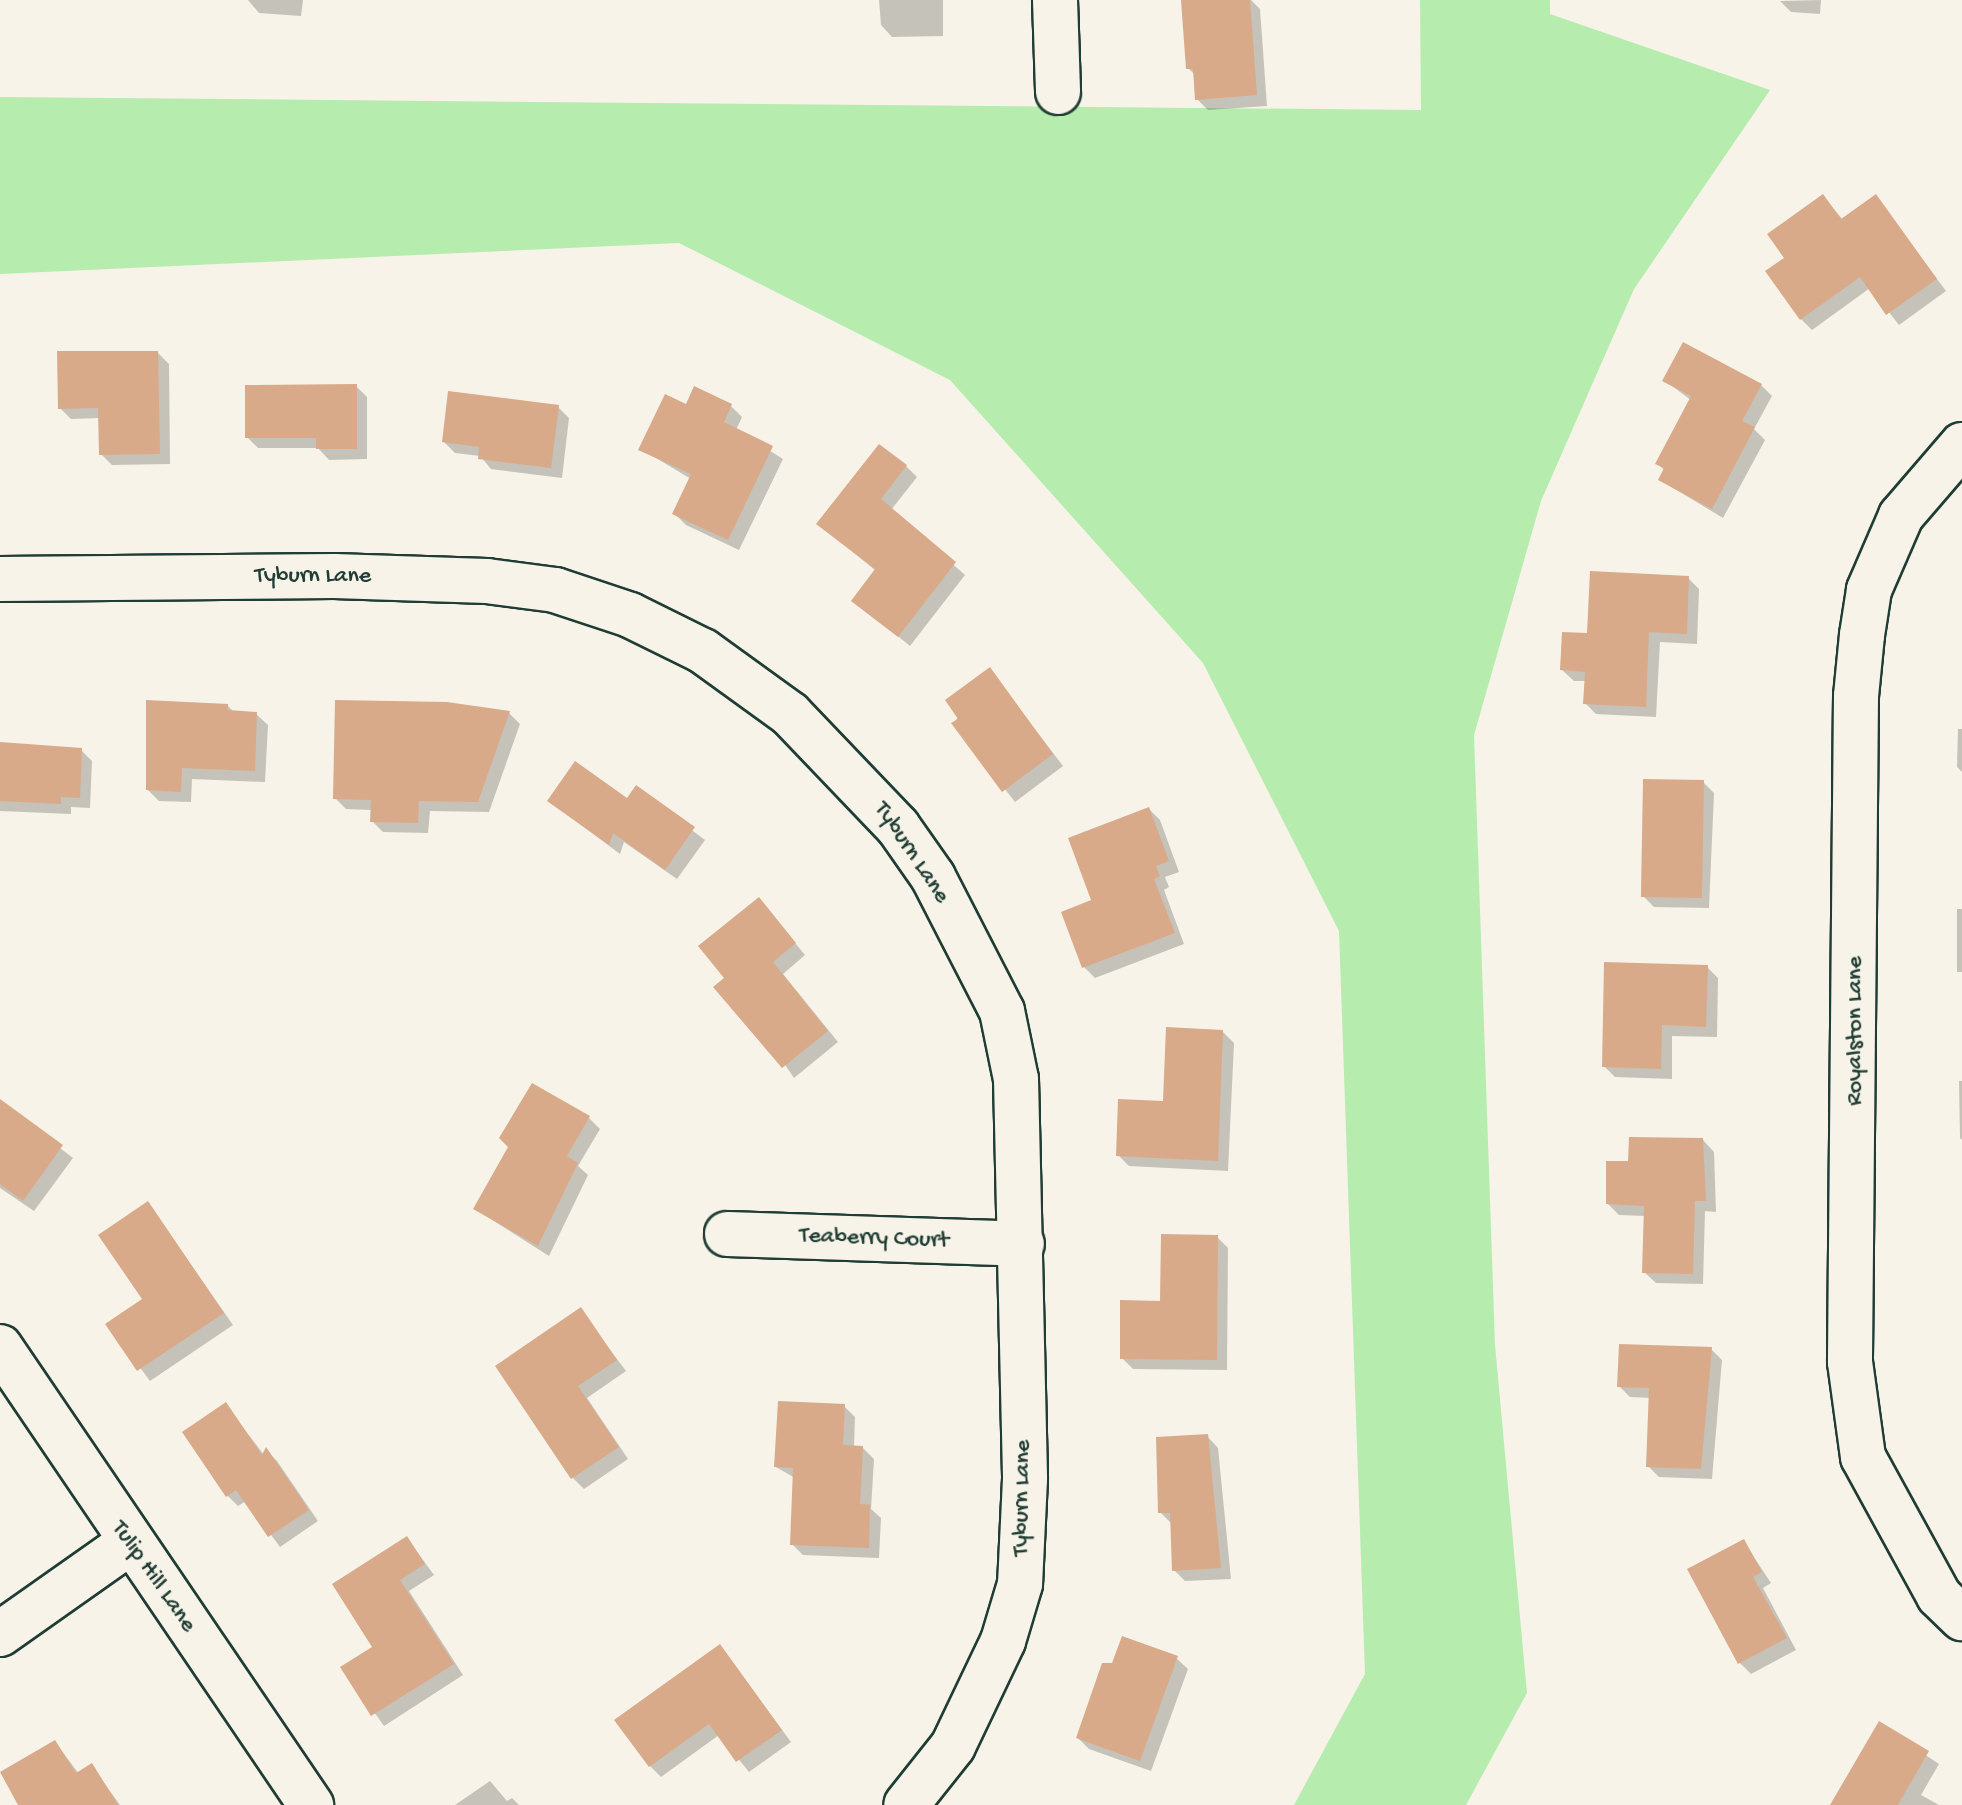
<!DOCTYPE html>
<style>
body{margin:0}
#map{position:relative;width:1962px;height:1805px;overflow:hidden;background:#f7f3e8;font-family:"Gochi Hand",sans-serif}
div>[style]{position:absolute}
.green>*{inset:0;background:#b6ecae}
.shadow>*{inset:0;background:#0003;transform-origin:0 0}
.building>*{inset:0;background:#d8aa89;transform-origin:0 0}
.roads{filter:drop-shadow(2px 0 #1f3d34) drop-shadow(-2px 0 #1f3d34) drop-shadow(0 2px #1f3d34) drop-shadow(0 -2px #1f3d34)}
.minor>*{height:44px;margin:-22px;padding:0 22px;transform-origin:22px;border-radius:22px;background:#f7f3e8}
span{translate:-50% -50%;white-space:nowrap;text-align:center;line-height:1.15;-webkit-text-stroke:6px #f7f3e8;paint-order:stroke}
.street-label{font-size:24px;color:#1f3d34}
</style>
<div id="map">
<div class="green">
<div style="clip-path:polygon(1420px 0,1550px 0,1550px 14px,1770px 90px,1634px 289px,1541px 501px,1474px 735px,1495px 1345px,1527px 1693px,1466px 1805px,1294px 1805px,1365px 1674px,1339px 931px,1203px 663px,950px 380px,679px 243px,0 274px,0 97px,1421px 110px)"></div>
</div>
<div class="shadow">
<div style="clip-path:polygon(248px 0,303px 0,301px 16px,259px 13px)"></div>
<div style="clip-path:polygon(879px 0,943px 0,943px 36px,892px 37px,881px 25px)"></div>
<div style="clip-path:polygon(1183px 0,1251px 0,1260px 9px,1267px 106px,1208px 110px,1197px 99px,1196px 76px,1188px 68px)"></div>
<div style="clip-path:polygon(1821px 0,1820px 14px,1791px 12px,1780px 1px)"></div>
<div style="clip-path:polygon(1823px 196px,1843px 220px,1876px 197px,1946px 291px,1899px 325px,1870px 288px,1812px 330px,1801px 319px,1786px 258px)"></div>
<div style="clip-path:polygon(158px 353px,169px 364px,170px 464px,112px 465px,101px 454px,100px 418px,71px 419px,60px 408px)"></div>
<div style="clip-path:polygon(1665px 381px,1761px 385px,1772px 396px,1754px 429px,1765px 440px,1723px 518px,1660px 480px,1665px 471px,1658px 464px,1691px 400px)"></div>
<div style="clip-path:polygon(356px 386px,367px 397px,367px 459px,329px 460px,318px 448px,258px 448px,247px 437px)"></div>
<div style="clip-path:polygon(731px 406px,742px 417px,736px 430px,783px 459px,739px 550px,686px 525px,675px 514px,691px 479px,641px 449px,687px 407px)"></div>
<div style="clip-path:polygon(558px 407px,569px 418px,562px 478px,491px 469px,480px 456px,455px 453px,444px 442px)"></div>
<div style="clip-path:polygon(906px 466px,917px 477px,891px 510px,965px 575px,910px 646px,853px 600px,876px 571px,819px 524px)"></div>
<div style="clip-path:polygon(1688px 578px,1699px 589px,1697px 644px,1660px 642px,1656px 717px,1596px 714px,1585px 703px,1587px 681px,1574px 681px,1562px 670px,1589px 635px)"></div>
<div style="clip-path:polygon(990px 670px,1063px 766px,1015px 802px,954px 723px)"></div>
<div style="clip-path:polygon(228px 706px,234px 712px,256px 714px,268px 725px,265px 782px,192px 779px,191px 802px,159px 801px,148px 790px)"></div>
<div style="clip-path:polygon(509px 713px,520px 724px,489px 812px,430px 811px,428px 833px,383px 832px,372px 821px,372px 810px,346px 809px,335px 798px)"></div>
<div style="clip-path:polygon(1958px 729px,1962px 729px,1962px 772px,1957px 767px)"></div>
<div style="clip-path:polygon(0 745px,81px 750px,92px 761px,90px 808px,71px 807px,71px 814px,0 811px)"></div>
<div style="clip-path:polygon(1703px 782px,1714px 793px,1709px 908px,1654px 907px,1643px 896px)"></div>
<div style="clip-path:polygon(636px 788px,705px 840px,677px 879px,624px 842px,620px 854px,549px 801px,627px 800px)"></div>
<div style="clip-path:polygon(1149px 809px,1160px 820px,1179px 872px,1165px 877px,1169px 887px,1164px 890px,1184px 944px,1095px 978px,1084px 967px,1063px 913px,1093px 901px)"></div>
<div style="left:1962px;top:909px;width:63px;height:5px;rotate:90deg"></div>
<div style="clip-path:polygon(769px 911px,805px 955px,783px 974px,838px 1042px,794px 1078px,727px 979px)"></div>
<div style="clip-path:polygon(1707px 967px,1718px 978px,1717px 1037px,1672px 1036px,1672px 1079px,1615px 1077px,1604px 1066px)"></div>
<div style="clip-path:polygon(1223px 1032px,1234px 1043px,1228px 1171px,1129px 1166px,1118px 1155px)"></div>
<div style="clip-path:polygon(1959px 1081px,1962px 1081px,1962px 1140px,1960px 1138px)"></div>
<div style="clip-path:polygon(8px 1108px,73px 1158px,34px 1211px,0 1188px,0 1119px)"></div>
<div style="clip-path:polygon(589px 1118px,600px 1129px,578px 1166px,588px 1175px,549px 1256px,475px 1209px)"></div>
<div style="clip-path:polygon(1703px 1140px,1714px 1152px,1716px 1212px,1705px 1211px,1703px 1284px,1656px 1283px,1644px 1272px,1645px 1216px,1619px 1215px,1608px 1204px,1630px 1163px)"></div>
<div style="clip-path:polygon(148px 1203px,233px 1325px,150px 1381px,108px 1324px,145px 1300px)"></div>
<div style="clip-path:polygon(1217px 1237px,1228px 1248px,1227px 1370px,1133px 1369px,1122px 1358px)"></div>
<div style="clip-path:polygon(580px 1310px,626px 1371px,587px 1398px,628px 1459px,584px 1489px,573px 1478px)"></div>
<div style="clip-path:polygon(1711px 1349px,1722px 1360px,1712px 1479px,1659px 1477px,1648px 1466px,1651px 1398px,1630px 1397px,1619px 1386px)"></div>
<div style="clip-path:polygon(226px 1405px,264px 1455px,267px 1451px,277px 1461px,318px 1521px,280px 1547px,246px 1501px,238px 1506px,227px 1495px)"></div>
<div style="clip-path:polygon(844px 1406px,855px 1417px,854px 1447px,863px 1448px,874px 1459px,871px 1509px,881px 1518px,879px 1558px,803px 1555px,792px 1544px,795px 1478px,776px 1467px)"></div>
<div style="clip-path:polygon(1207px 1436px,1218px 1448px,1231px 1579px,1185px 1581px,1174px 1570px,1172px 1524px,1160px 1512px)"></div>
<div style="clip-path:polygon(407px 1538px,434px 1575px,409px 1591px,463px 1675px,384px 1726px,343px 1668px,374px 1647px)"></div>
<div style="clip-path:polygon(1744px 1542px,1771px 1583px,1763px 1588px,1796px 1650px,1751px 1674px,1740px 1663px)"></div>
<div style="clip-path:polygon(720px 1646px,791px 1742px,749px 1772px,719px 1735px,661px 1777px,650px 1766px)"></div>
<div style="clip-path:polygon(1176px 1658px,1188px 1669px,1151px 1771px,1089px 1749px,1078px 1738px)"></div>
<div style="clip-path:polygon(1879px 1724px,1939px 1764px,1921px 1795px,1939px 1805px,1837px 1805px)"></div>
<div style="clip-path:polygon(55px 1742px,79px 1774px,92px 1766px,120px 1805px,18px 1805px)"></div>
<div style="clip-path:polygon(490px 1781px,507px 1801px,512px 1798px,519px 1805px,455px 1805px)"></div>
</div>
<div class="building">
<div style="clip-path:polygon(1181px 0,1250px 0,1257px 95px,1195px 100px,1193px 69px,1186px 69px)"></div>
<div style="clip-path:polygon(1823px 194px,1841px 219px,1876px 194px,1937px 279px,1886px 315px,1860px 277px,1800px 320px,1765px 271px,1784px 258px,1767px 234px)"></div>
<div style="clip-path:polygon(1683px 342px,1762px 384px,1742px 421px,1755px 427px,1712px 509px,1658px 480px,1664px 468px,1655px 464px,1691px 396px,1662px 381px)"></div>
<div style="clip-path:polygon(57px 351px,158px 351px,160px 454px,99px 455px,98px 408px,58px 409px)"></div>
<div style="clip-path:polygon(357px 384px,357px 449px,316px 449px,316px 438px,245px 438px,245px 385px)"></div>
<div style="clip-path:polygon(694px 386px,732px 404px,724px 422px,773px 446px,728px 540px,672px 514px,691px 474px,638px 450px,665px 394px,686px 404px)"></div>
<div style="clip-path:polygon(448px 391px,559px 405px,551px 468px,478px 459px,479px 447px,442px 442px)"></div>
<div style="clip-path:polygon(879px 444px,907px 465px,881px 499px,956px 562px,898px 637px,851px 601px,875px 569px,816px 524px)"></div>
<div style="clip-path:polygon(1590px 571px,1689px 576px,1687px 634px,1649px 632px,1646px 707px,1583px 704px,1585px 672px,1560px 670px,1562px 632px,1587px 633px)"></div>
<div style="clip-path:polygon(990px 667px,1053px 754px,1002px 792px,951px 723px,958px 719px,945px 700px)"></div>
<div style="clip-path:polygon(146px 700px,228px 704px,228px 710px,257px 712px,255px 771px,182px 768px,181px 792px,146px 790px)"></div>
<div style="clip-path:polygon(335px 700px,447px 702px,510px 711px,478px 802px,419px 801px,418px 823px,370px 822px,371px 800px,333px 799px)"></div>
<div style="clip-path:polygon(0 742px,82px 748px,80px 798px,61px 797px,61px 804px,0 801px)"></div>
<div style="clip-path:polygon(575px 761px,627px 798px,636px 785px,695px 827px,665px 870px,613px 833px,609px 845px,547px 801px)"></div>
<div style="left:1643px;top:779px;width:61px;height:118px;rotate:1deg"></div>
<div style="clip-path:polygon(1149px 807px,1169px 861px,1156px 866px,1160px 876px,1154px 879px,1175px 933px,1082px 968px,1061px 912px,1091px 900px,1068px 838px)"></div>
<div style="clip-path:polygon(759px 897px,796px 943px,773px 962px,828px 1031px,782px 1068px,713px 987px,724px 978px,698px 946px)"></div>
<div style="clip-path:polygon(1604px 962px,1708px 965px,1706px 1027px,1662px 1025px,1661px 1069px,1602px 1067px)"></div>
<div style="clip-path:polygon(1166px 1027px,1223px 1030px,1218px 1161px,1116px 1156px,1118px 1099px,1163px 1101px)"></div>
<div style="clip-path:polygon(532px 1083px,590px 1116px,567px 1156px,578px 1163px,538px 1246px,473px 1209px,508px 1147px,499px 1138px)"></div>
<div style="clip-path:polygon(0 1099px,63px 1145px,23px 1201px,0 1184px)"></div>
<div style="clip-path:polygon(1629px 1137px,1703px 1138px,1706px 1201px,1695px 1201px,1693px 1274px,1642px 1273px,1644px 1206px,1606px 1204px,1606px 1161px,1628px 1161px)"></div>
<div style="clip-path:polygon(148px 1201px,224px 1313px,137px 1371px,105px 1324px,142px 1299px,98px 1235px)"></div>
<div style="clip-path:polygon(1161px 1234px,1218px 1235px,1217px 1360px,1120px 1359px,1120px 1300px,1160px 1301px)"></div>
<div style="clip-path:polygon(581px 1307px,617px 1360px,578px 1386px,619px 1447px,571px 1479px,495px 1366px)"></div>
<div style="clip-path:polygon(1619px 1344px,1712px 1347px,1701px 1469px,1646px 1467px,1649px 1388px,1617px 1387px)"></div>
<div style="clip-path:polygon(778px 1401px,845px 1404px,843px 1445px,863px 1446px,860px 1504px,870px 1505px,869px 1548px,790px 1545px,793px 1468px,774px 1467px)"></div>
<div style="clip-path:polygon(226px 1402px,262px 1455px,266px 1447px,309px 1510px,268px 1537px,236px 1490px,226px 1497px,182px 1432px)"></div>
<div style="clip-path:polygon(1208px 1434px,1221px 1568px,1172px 1571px,1170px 1513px,1158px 1513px,1156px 1437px)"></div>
<div style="clip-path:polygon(407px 1536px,425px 1564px,400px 1580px,454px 1664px,371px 1716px,340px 1667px,372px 1647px,332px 1584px)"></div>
<div style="clip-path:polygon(1744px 1539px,1762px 1572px,1753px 1577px,1787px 1638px,1738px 1664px,1687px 1569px)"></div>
<div style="clip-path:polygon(1122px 1636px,1178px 1656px,1140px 1761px,1076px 1738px,1102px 1663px,1112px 1663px)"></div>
<div style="clip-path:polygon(720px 1644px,782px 1730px,736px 1762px,709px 1724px,649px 1767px,614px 1720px)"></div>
<div style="clip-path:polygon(1879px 1721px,1929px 1751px,1898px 1805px,1830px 1805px)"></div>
<div style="clip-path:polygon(55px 1740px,76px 1773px,92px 1763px,118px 1805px,18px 1805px,0 1772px)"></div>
</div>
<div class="roads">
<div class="minor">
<div style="left:1055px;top:0;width:92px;rotate:88.1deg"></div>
<div style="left:1962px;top:445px;width:94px;rotate:130.7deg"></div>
<div style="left:1901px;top:516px;width:81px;rotate:113.4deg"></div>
<div style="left:1869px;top:590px;width:46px;rotate:98.8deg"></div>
<div style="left:1862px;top:635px;width:61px;rotate:95.6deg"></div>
<div style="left:1856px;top:696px;width:666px;rotate:90.52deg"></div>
<div style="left:1850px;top:1362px;width:96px;rotate:82.2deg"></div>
<div style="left:1863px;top:1457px;width:158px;rotate:61.3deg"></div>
<div style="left:1939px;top:1596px;width:32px;rotate:44deg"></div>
<div style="left:0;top:579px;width:334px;rotate:-0.5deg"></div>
<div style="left:334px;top:576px;width:153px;rotate:1.9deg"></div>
<div style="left:487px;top:581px;width:69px;rotate:7.5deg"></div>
<div style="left:555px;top:590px;width:79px;rotate:18.4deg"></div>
<div style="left:630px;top:615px;width:81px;rotate:26.3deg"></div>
<div style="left:703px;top:651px;width:107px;rotate:35.9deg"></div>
<div style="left:790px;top:714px;width:156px;rotate:46.3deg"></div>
<div style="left:898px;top:827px;width:61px;rotate:55deg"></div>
<div style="left:933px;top:877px;width:151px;rotate:62.8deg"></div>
<div style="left:1002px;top:1011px;width:69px;rotate:78.4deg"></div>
<div style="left:1016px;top:1079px;width:400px;rotate:88.7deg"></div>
<div style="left:1025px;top:1479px;width:105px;rotate:92.7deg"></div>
<div style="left:1020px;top:1584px;width:59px;rotate:106.6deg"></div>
<div style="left:1003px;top:1641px;width:116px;rotate:115.5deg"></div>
<div style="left:953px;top:1746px;width:75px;rotate:128.5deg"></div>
<div style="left:727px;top:1234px;width:295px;rotate:1.9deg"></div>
<div style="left:0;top:1347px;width:554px;rotate:55.82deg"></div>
<div style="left:0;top:1634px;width:158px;rotate:-35.2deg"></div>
</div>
</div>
<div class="street-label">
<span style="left:313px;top:577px">Tyburn Lane</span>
<span style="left:911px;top:853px;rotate:56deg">Tyburn Lane</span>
<span style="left:1856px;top:1031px;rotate:-90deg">Royalston Lane</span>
<span style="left:874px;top:1239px;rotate:2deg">Teaberry Court</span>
<span style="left:1023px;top:1498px;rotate:-89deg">Tyburn Lane</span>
<span style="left:153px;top:1577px;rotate:55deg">Tulip Hill Lane</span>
</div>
</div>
